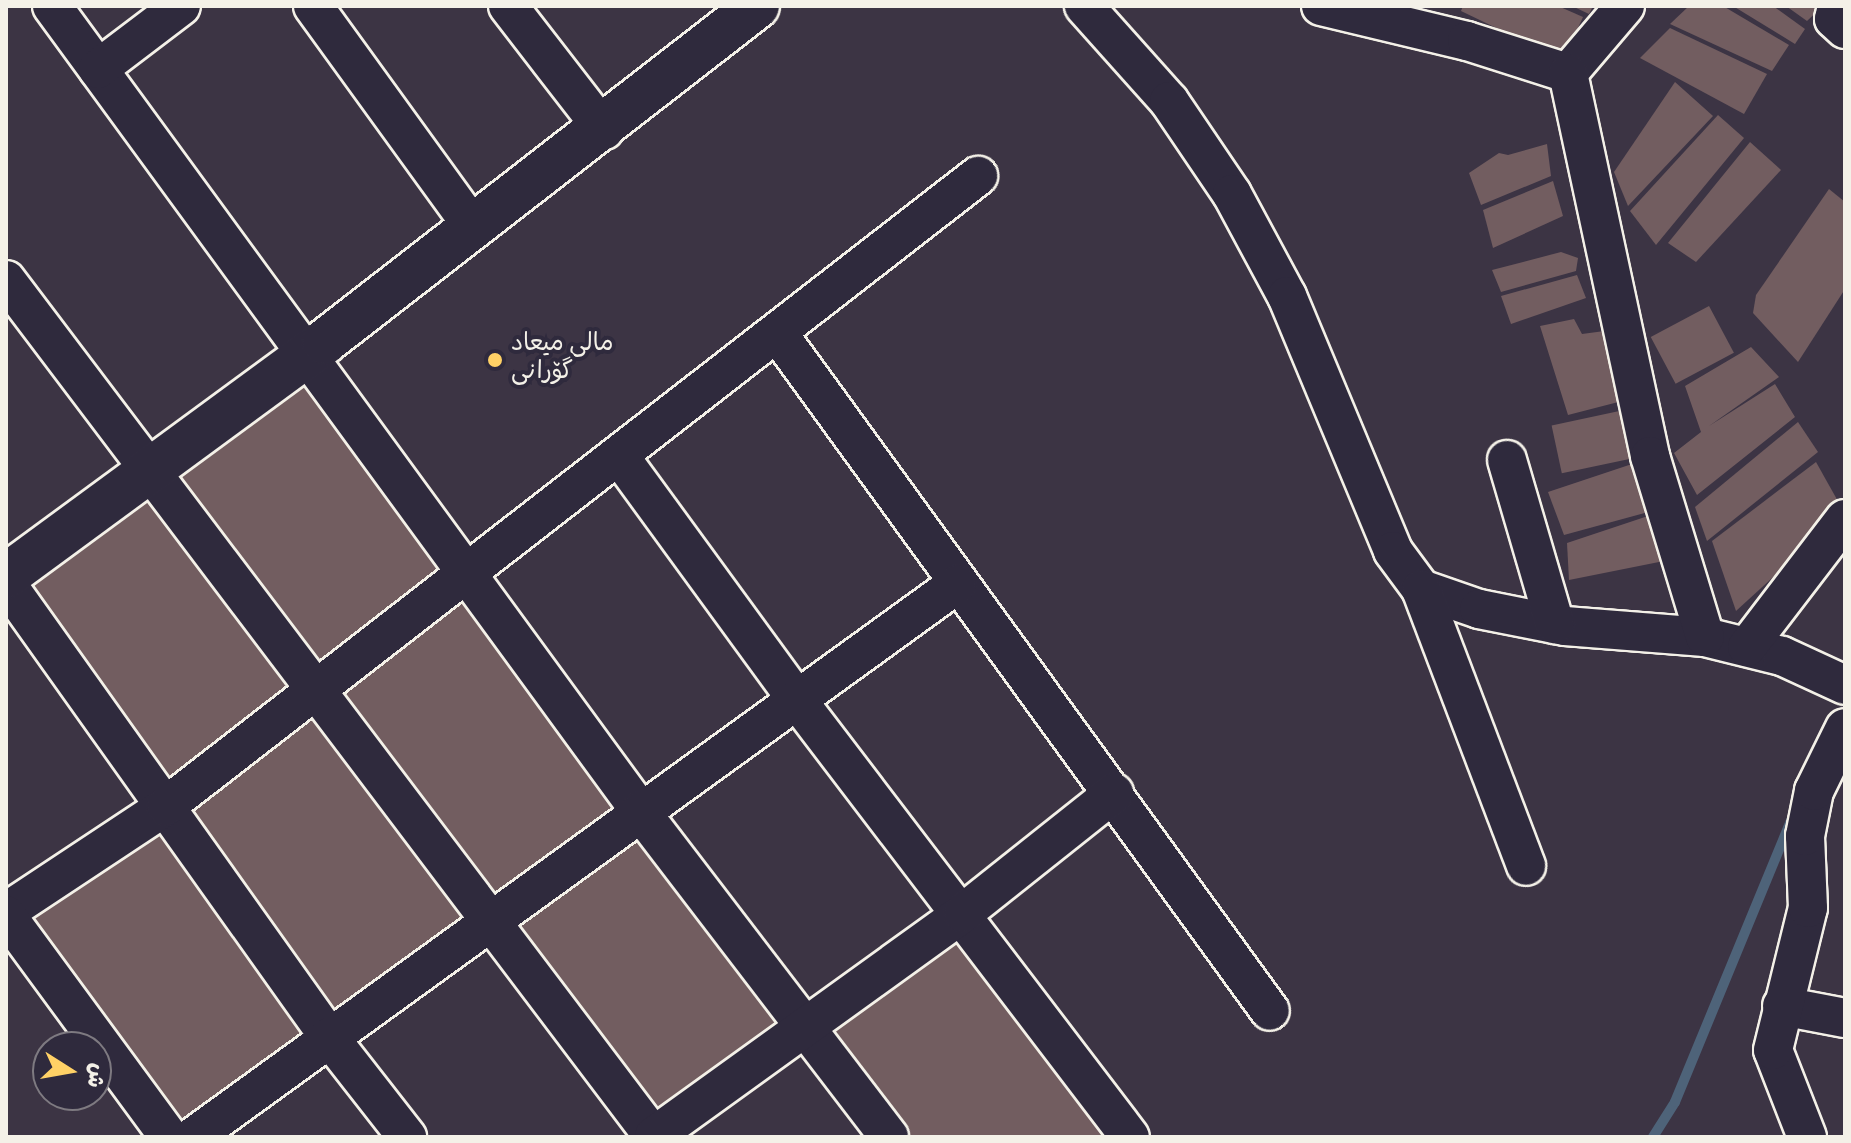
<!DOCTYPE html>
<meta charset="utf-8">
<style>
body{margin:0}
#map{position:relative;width:1851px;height:1143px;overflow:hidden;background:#3c3444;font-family:Dekko,"Playpen Sans Arabic",sans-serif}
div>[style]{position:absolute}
.stream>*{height:10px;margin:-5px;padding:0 5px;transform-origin:5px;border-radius:5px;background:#4e6379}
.building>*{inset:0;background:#725d60;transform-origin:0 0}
.roads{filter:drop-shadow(2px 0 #f4f1e8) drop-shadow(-2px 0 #f4f1e8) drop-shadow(0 2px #f4f1e8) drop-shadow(0 -2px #f4f1e8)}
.street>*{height:38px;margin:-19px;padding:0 19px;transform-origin:19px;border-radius:19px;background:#2f2a3d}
.secondary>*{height:44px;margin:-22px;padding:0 22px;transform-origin:22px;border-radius:22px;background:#2f2a3d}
.dots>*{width:22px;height:22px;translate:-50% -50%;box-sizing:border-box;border:4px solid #2f2a3d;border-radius:50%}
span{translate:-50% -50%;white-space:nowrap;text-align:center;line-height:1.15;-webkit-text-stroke:8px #2f2a3d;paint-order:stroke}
.poi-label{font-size:24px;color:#f4f1e8}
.left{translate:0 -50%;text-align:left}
.frame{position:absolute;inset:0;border:8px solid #f4f1e8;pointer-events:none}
.north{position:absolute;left:32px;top:1031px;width:80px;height:80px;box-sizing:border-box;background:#2f2a3d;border:2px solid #7e7a81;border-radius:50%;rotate:101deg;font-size:22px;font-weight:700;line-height:32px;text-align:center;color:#f4f1e8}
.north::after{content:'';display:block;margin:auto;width:28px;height:36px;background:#ffd166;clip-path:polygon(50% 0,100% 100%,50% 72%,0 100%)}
</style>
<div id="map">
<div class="stream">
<div style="left:1653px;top:1137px;width:41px;rotate:-57.8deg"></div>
<div style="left:1675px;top:1102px;width:304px;rotate:-67.6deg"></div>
</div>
<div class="building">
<div style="clip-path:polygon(1463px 6px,1558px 6px,1583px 17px,1563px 60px,1461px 11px)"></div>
<div style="clip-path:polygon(1572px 6px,1593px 6px,1589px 14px)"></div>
<div style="clip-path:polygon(1689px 6px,1723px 6px,1789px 45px,1772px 71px,1670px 24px)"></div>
<div style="clip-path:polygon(1733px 6px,1773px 6px,1805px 29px,1795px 44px)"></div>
<div style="clip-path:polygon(1786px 6px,1823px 6px,1807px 21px)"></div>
<div style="clip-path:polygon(1670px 28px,1767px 74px,1744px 114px,1640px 58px)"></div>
<div style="clip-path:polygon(1675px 82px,1713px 116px,1628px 206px,1614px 172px)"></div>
<div style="clip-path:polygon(1718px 115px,1744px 138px,1656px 245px,1630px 211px)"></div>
<div style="clip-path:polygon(1750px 142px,1781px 170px,1696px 262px,1668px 243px)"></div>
<div style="clip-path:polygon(1547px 144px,1551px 176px,1481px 205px,1469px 173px,1499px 153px,1508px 155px)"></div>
<div style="clip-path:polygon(1553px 181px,1563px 216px,1493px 248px,1483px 210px)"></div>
<div style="clip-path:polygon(1829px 189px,1845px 202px,1845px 289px,1798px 362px,1753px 313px,1756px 295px)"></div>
<div style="clip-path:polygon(1561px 252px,1578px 258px,1576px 271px,1501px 292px,1492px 270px)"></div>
<div style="clip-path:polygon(1577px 275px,1586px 298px,1511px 324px,1501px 296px)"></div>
<div style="left:1709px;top:306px;width:53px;height:66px;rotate:62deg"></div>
<div style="clip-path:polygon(1574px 319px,1582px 334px,1612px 330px,1630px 399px,1568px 415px,1540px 326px)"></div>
<div style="clip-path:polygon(1751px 347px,1779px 377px,1709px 426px,1775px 384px,1795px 417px,1697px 495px,1674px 453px,1701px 432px,1685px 386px)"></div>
<div style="clip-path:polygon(317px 368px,805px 1026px,654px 1136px,490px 923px,169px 1137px,6px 915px,166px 806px,6px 583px)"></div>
<div style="left:1624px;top:410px;width:49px;height:74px;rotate:78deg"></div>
<div style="clip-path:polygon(1798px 422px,1818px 452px,1707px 541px,1695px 507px)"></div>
<div style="clip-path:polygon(1641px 461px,1652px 511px,1564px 535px,1548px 492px)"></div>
<div style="clip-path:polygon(1816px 462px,1844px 512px,1736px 611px,1712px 541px)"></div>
<div style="clip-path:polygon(1654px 514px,1664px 561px,1569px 580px,1567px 543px)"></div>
<div style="clip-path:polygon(963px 913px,1132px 1137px,889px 1137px,805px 1026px)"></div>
</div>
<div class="roads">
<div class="street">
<div style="left:52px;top:6px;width:997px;rotate:53.85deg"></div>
<div style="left:640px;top:811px;width:410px;rotate:52.6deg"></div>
<div style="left:313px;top:6px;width:273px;rotate:54.1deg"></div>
<div style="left:508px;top:6px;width:157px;rotate:52.3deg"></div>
<div style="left:1084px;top:6px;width:127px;rotate:48.2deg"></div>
<div style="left:1169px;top:101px;width:112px;rotate:55.9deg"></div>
<div style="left:1232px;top:194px;width:116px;rotate:61.7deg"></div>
<div style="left:1287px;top:296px;width:276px;rotate:67.4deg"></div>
<div style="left:1393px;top:551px;width:47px;rotate:53.6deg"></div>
<div style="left:1421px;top:589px;width:61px;rotate:19deg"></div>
<div style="left:1479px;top:609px;width:88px;rotate:11.2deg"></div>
<div style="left:1565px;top:626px;width:140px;rotate:4.5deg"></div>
<div style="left:1705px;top:637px;width:79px;rotate:13.9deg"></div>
<div style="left:1782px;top:656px;width:69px;rotate:24.7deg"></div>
<div style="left:1321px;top:6px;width:150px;rotate:13.5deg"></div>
<div style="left:1467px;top:41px;width:106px;rotate:17.6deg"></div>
<div style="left:1568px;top:73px;width:88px;rotate:-49.6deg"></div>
<div style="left:1837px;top:6px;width:13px;rotate:103deg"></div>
<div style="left:1834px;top:19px;width:15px;rotate:42deg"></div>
<div style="left:98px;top:69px;width:104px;rotate:-37.2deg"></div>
<div style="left:1568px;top:73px;width:392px;rotate:77.9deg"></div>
<div style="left:1650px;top:456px;width:189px;rotate:73.1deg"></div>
<div style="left:6px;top:280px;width:1074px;rotate:52.91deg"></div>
<div style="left:779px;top:335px;width:835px;rotate:54.01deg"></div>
<div style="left:620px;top:457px;width:301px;rotate:53.9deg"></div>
<div style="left:797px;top:700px;width:549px;rotate:52.69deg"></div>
<div style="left:1507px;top:460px;width:171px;rotate:73.7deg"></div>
<div style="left:6px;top:583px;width:557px;rotate:54.57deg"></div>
<div style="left:329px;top:1037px;width:127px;rotate:52deg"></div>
<div style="left:1421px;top:589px;width:296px;rotate:69.2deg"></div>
<div style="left:1747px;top:647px;width:161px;rotate:-52.6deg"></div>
<div style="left:6px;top:912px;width:192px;rotate:-33.5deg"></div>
<div style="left:166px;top:806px;width:1028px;rotate:-37.81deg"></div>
<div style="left:6px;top:915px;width:275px;rotate:53.7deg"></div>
<div style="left:1782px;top:1006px;width:64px;rotate:10.8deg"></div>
<div style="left:654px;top:1136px;width:381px;rotate:-35.8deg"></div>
<div style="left:963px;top:913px;width:193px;rotate:-38.5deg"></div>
<div style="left:193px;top:1137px;width:943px;rotate:-35.9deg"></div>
<div style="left:1807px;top:1137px;width:93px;rotate:-111.3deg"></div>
<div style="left:1773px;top:1050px;width:146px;rotate:-76.2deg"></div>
<div style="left:1808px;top:908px;width:72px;rotate:-92.4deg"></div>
<div style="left:1805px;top:836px;width:46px;rotate:-78.7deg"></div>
<div style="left:1814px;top:791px;width:70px;rotate:-63.8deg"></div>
</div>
<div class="secondary">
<div style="left:6px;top:576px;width:395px;rotate:-36.3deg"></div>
<div style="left:324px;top:342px;width:548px;rotate:-37.81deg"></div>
</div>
</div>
<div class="dots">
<div style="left:495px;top:360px;background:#ffd166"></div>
</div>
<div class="poi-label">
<span class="left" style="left:511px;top:360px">مالی میعاد<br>گۆرانی</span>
</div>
<div class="frame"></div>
<div class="north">ش</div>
</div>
